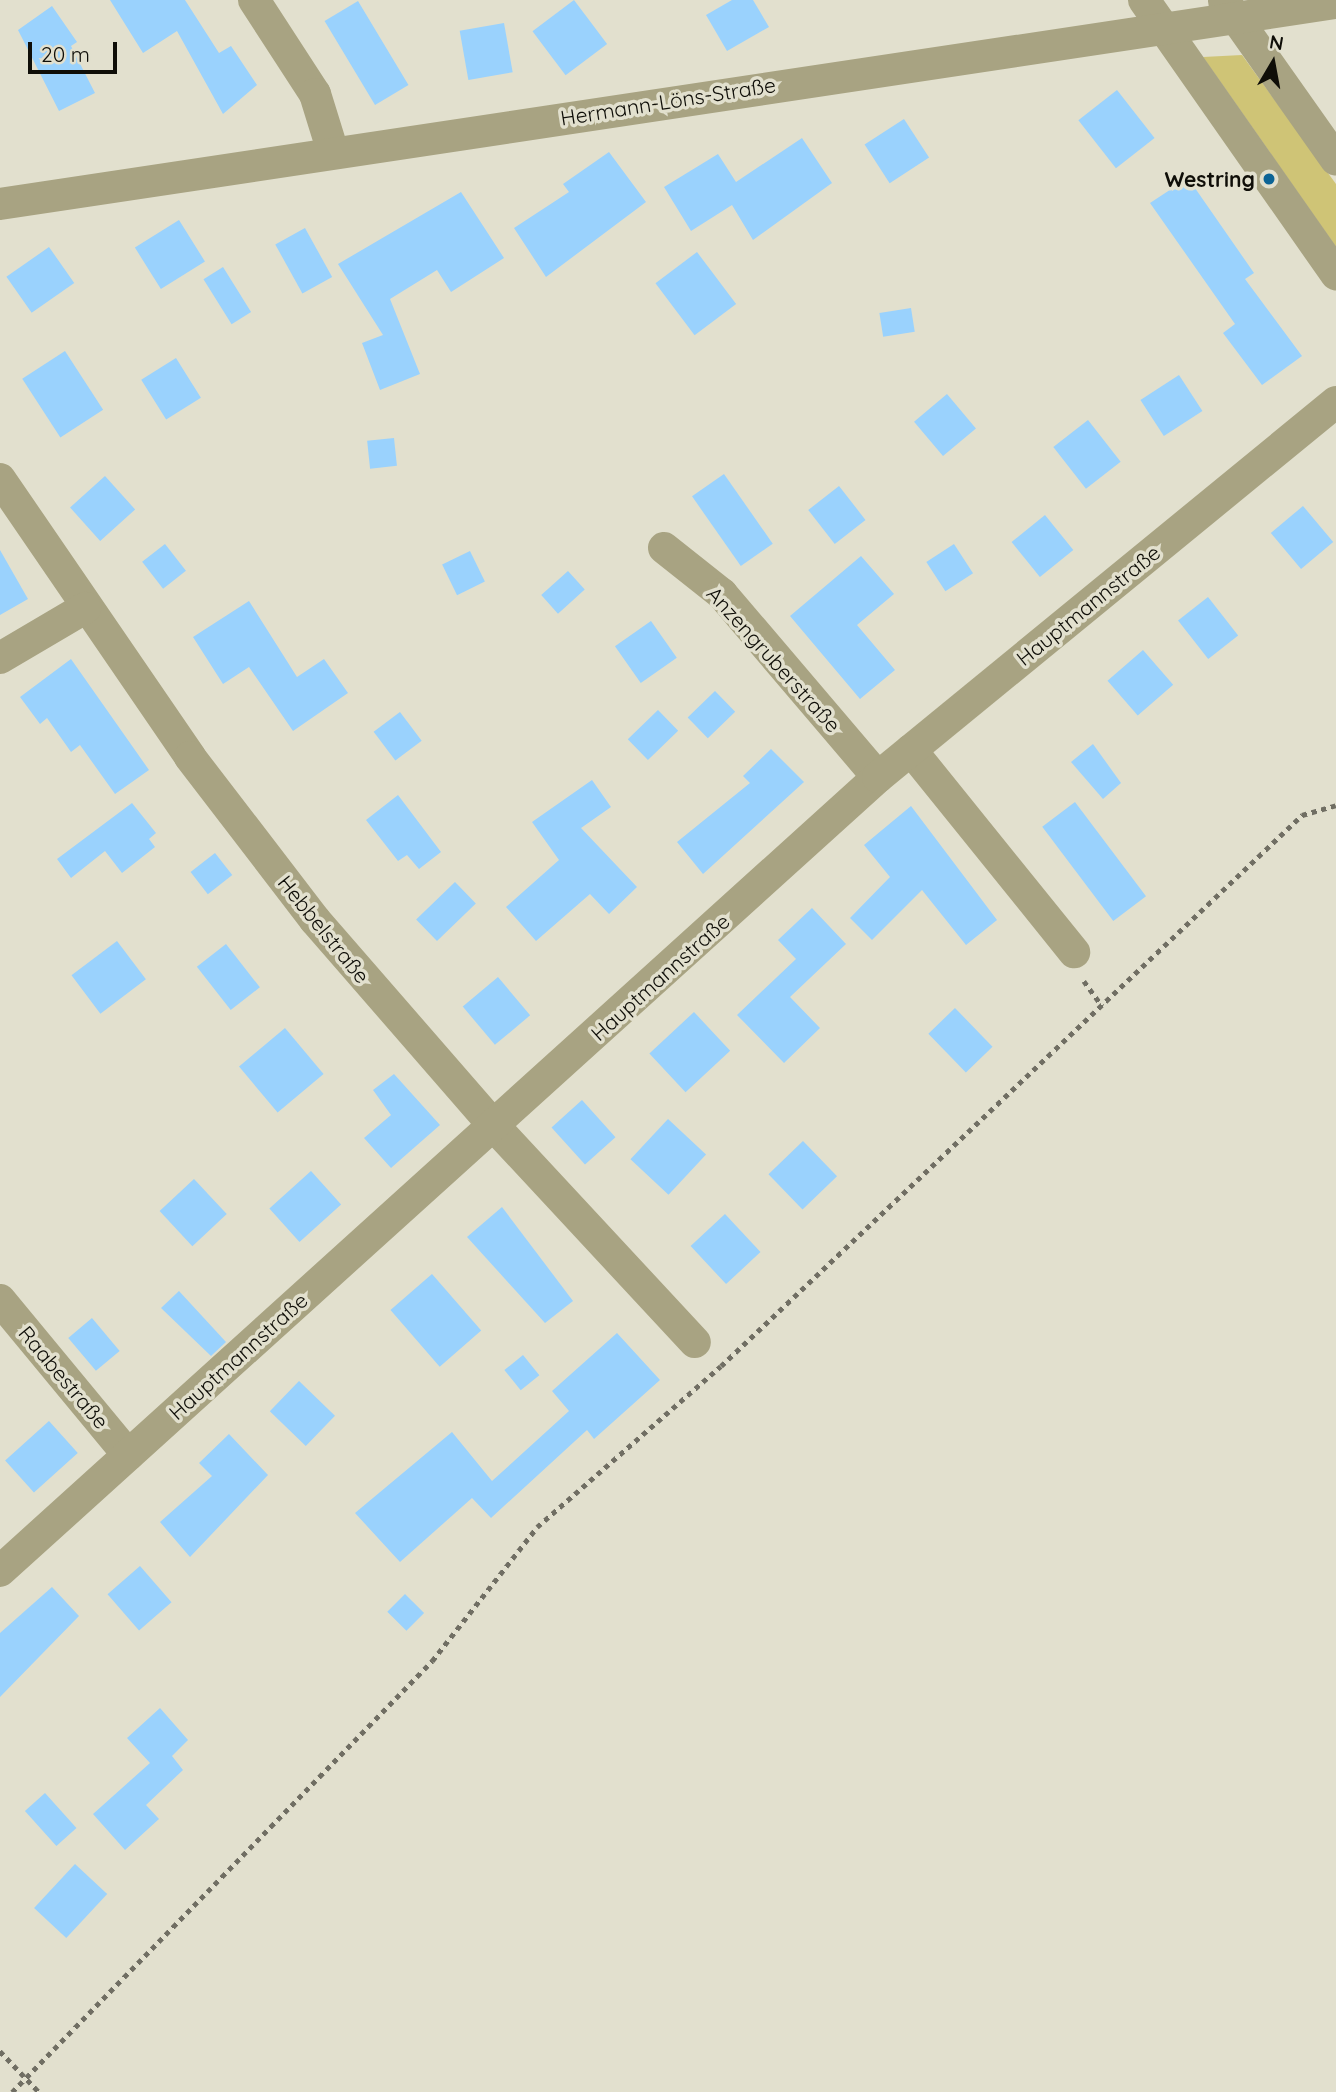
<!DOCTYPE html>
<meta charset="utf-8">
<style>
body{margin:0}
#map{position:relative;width:1336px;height:2092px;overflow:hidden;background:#e2e0ce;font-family:Quicksand,sans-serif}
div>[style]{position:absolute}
.green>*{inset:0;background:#cfc476}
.building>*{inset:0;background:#9ad2fd;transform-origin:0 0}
.path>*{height:4.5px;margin-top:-2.25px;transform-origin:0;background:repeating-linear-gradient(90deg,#706e63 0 5px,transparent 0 10px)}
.minor>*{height:32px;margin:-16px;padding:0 16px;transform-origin:16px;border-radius:16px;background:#a8a382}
.dots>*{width:19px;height:19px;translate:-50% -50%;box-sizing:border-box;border:4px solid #e2e0ce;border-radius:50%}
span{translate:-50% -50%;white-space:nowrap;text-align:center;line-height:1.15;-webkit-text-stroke:7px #e2e0ce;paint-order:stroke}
.street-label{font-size:21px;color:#0f0e08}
.poi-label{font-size:21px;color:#0f0e08;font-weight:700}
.right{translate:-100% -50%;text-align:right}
.north{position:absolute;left:1238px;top:28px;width:70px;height:70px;-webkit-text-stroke:5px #e2e0ce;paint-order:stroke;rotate:10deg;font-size:19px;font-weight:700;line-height:28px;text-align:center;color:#0f0e08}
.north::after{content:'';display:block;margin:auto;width:24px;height:32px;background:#0f0e08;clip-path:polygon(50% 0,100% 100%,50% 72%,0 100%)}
.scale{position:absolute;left:28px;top:42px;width:89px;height:32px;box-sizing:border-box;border:4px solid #0f0e08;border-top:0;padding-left:9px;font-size:21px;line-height:24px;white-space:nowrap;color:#0f0e08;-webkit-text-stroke:5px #e2e0ce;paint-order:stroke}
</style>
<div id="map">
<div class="green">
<div style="clip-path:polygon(1242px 55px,1336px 184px,1336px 247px,1203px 57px)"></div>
</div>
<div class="building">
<div style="clip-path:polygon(110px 0,185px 0,219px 53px,231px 46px,257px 85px,223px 114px,177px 31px,143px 53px)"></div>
<div style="left:574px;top:0;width:55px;height:52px;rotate:53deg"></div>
<div style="clip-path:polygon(732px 0,753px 0,769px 27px,727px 51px,706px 15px)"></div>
<div style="left:358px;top:1px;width:98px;height:39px;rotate:59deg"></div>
<div style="clip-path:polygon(52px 6px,77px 42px,71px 46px,95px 93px,59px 111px,18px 30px)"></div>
<div style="left:504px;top:23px;width:50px;height:45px;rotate:80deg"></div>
<div style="left:1117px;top:90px;width:61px;height:49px;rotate:52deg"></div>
<div style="left:904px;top:119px;width:46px;height:47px;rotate:57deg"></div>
<div style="clip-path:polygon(802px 138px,832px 183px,753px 240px,732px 205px,691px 231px,664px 187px,718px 154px,736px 182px)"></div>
<div style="clip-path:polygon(609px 152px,646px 202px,546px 277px,514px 228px,569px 192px,563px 184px)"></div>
<div style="clip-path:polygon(1188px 178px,1254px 273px,1245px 279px,1302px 356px,1262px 385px,1223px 333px,1235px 324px,1150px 203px)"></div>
<div style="clip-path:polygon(461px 192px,504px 258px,451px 292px,437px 270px,390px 299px,420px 374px,380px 390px,362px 343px,383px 335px,338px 264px)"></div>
<div style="left:179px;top:220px;width:49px;height:52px;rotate:58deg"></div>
<div style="left:305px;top:228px;width:56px;height:34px;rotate:61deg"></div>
<div style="left:49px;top:247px;width:44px;height:52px;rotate:55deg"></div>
<div style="left:697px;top:252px;width:65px;height:52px;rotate:53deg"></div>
<div style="left:223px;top:267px;width:53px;height:23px;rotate:58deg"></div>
<div style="left:911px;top:308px;width:24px;height:32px;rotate:81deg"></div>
<div style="left:65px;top:351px;width:70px;height:51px;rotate:57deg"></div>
<div style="left:176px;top:358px;width:47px;height:41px;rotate:58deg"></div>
<div style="left:1179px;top:375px;width:43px;height:46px;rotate:57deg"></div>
<div style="left:947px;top:394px;width:45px;height:43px;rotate:50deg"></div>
<div style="left:1088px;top:420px;width:53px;height:44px;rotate:52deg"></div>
<div style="left:394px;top:438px;width:28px;height:27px;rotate:84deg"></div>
<div style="left:724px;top:474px;width:85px;height:39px;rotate:55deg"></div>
<div style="left:105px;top:476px;width:45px;height:47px;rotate:48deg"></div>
<div style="left:839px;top:486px;width:43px;height:39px;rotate:52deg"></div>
<div style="left:1303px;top:506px;width:47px;height:42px;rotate:50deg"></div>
<div style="left:1045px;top:515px;width:45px;height:43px;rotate:51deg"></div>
<div style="left:165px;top:544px;width:34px;height:29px;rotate:52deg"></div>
<div style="left:954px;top:544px;width:35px;height:33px;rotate:57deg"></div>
<div style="clip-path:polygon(0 550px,28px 599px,0 615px)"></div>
<div style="left:470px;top:551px;width:34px;height:31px;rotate:64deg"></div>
<div style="clip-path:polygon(861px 556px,894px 594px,857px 625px,895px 670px,860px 699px,790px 616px)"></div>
<div style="left:568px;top:571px;width:25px;height:36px;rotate:48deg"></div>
<div style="left:1208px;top:597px;width:49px;height:38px;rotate:52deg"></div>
<div style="clip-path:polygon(249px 601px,297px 677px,324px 659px,348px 693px,293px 731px,249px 667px,223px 684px,193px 637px)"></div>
<div style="left:651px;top:621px;width:45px;height:44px;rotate:55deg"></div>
<div style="left:1143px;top:650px;width:46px;height:47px;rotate:49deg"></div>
<div style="clip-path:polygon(71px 659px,149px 770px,115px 794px,80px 745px,71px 752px,47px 718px,40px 724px,20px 697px)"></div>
<div style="left:715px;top:691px;width:29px;height:38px;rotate:46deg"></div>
<div style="left:658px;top:710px;width:29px;height:42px;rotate:46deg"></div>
<div style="left:400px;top:712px;width:36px;height:33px;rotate:53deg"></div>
<div style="clip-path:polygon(1093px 744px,1121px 783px,1103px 799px,1071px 762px)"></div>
<div style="clip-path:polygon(771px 749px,804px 782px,703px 874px,677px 842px,750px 783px,743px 776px)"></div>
<div style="clip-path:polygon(592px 780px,611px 807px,581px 828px,637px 887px,609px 914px,590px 894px,536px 941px,506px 907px,559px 860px,532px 822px)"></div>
<div style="clip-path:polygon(398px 795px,441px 852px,419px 869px,407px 855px,398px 861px,366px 820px)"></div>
<div style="left:1075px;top:802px;width:118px;height:41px;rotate:53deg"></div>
<div style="clip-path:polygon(132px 803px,156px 833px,149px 839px,155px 847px,122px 873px,105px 851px,71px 878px,57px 859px)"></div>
<div style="clip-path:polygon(911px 806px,997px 920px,966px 945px,922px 890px,872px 940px,850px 918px,890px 877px,864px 845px)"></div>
<div style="left:215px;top:853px;width:28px;height:31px;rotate:52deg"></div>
<div style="left:455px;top:882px;width:30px;height:54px;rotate:46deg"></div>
<div style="clip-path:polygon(812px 908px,846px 944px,790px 997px,820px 1028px,784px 1063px,737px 1015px,796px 959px,778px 940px)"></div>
<div style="left:117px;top:941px;width:48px;height:57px;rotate:53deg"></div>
<div style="left:226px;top:944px;width:55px;height:37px;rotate:52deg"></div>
<div style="left:498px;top:977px;width:50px;height:46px;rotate:50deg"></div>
<div style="left:955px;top:1008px;width:54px;height:37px;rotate:46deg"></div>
<div style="left:694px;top:1012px;width:53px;height:61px;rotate:47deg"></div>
<div style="left:285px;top:1028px;width:60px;height:60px;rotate:50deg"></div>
<div style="clip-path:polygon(394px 1074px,440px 1125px,391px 1168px,364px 1138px,391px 1115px,373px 1090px)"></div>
<div style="left:582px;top:1100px;width:50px;height:41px;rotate:48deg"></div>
<div style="left:668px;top:1119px;width:52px;height:55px;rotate:43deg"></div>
<div style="left:803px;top:1141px;width:49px;height:48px;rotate:46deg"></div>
<div style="left:311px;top:1171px;width:45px;height:56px;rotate:48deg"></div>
<div style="left:194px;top:1179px;width:48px;height:47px;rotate:47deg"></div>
<div style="clip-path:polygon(502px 1207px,573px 1301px,545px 1323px,467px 1237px)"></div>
<div style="left:725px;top:1214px;width:52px;height:47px;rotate:47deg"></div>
<div style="left:432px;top:1274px;width:75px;height:55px;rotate:49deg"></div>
<div style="clip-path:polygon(179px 1291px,226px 1342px,211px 1356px,161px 1308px)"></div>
<div style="left:92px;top:1318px;width:43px;height:31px;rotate:50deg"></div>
<div style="clip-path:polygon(617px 1333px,660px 1380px,594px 1439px,587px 1430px,491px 1518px,472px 1498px,400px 1562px,355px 1513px,452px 1432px,492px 1481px,569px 1411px,552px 1391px)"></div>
<div style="left:523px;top:1355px;width:26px;height:24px;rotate:51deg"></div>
<div style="left:299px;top:1381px;width:50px;height:42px;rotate:44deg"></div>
<div style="left:49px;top:1421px;width:43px;height:59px;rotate:48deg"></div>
<div style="clip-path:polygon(229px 1434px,268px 1475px,190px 1557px,160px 1522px,212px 1476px,199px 1463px)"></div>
<div style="left:140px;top:1566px;width:48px;height:43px;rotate:49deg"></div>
<div style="clip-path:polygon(52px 1587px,79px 1616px,0 1697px,0 1633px)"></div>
<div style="left:405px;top:1594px;width:27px;height:25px;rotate:45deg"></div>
<div style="clip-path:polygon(160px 1708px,188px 1740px,172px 1756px,183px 1770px,146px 1805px,159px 1819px,125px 1850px,93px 1814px,150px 1763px,127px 1738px)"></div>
<div style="left:45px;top:1793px;width:47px;height:27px;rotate:48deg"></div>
<div style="left:75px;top:1864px;width:44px;height:60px;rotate:43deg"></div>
</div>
<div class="path">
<div style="left:1084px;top:981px;width:31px;rotate:54deg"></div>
<div style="left:0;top:2051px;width:57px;rotate:46.4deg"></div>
<div style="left:12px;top:2092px;width:602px;rotate:-45.74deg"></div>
<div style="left:432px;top:1661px;width:170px;rotate:-51.9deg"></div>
<div style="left:537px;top:1527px;width:244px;rotate:-41.2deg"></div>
<div style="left:721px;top:1366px;width:801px;rotate:-43.48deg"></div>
<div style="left:1302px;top:815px;width:35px;rotate:-16deg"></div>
</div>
<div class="minor">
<div style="left:254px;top:0;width:112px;rotate:57deg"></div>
<div style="left:315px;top:94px;width:61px;rotate:72.8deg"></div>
<div style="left:1144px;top:0;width:335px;rotate:55deg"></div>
<div style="left:1224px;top:1px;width:194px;rotate:54.8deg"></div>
<div style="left:0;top:204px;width:1351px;rotate:-8.56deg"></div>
<div style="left:0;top:479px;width:337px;rotate:55.6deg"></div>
<div style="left:190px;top:757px;width:205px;rotate:52.5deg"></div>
<div style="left:315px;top:920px;width:273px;rotate:49deg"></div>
<div style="left:494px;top:1126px;width:295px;rotate:47.1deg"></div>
<div style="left:664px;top:548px;width:74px;rotate:38.4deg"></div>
<div style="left:722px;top:594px;width:240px;rotate:49.6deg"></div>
<div style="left:0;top:658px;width:99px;rotate:-30.5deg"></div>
<div style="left:911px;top:750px;width:260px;rotate:51.1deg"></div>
<div style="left:0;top:1300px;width:201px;rotate:50.4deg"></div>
<div style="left:0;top:1571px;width:1184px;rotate:-42.12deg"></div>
<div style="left:878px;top:777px;width:592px;rotate:-39.31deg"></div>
</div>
<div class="dots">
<div style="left:1269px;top:179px;background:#0d6495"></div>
</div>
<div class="street-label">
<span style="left:668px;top:101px;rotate:-9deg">Hermann-Löns-Straße</span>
<span style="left:1088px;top:605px;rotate:-39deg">Hauptmannstraße</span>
<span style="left:774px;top:659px;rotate:48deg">Anzengruberstraße</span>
<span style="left:324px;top:929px;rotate:51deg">Hebbelstraße</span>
<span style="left:660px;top:977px;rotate:-42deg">Hauptmannstraße</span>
<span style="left:238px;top:1356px;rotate:-42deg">Hauptmannstraße</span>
<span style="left:64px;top:1377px;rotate:50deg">Raabestraße</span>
</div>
<div class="poi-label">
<span class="right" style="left:1255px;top:179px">Westring</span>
</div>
<div class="north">N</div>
<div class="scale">20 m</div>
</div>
